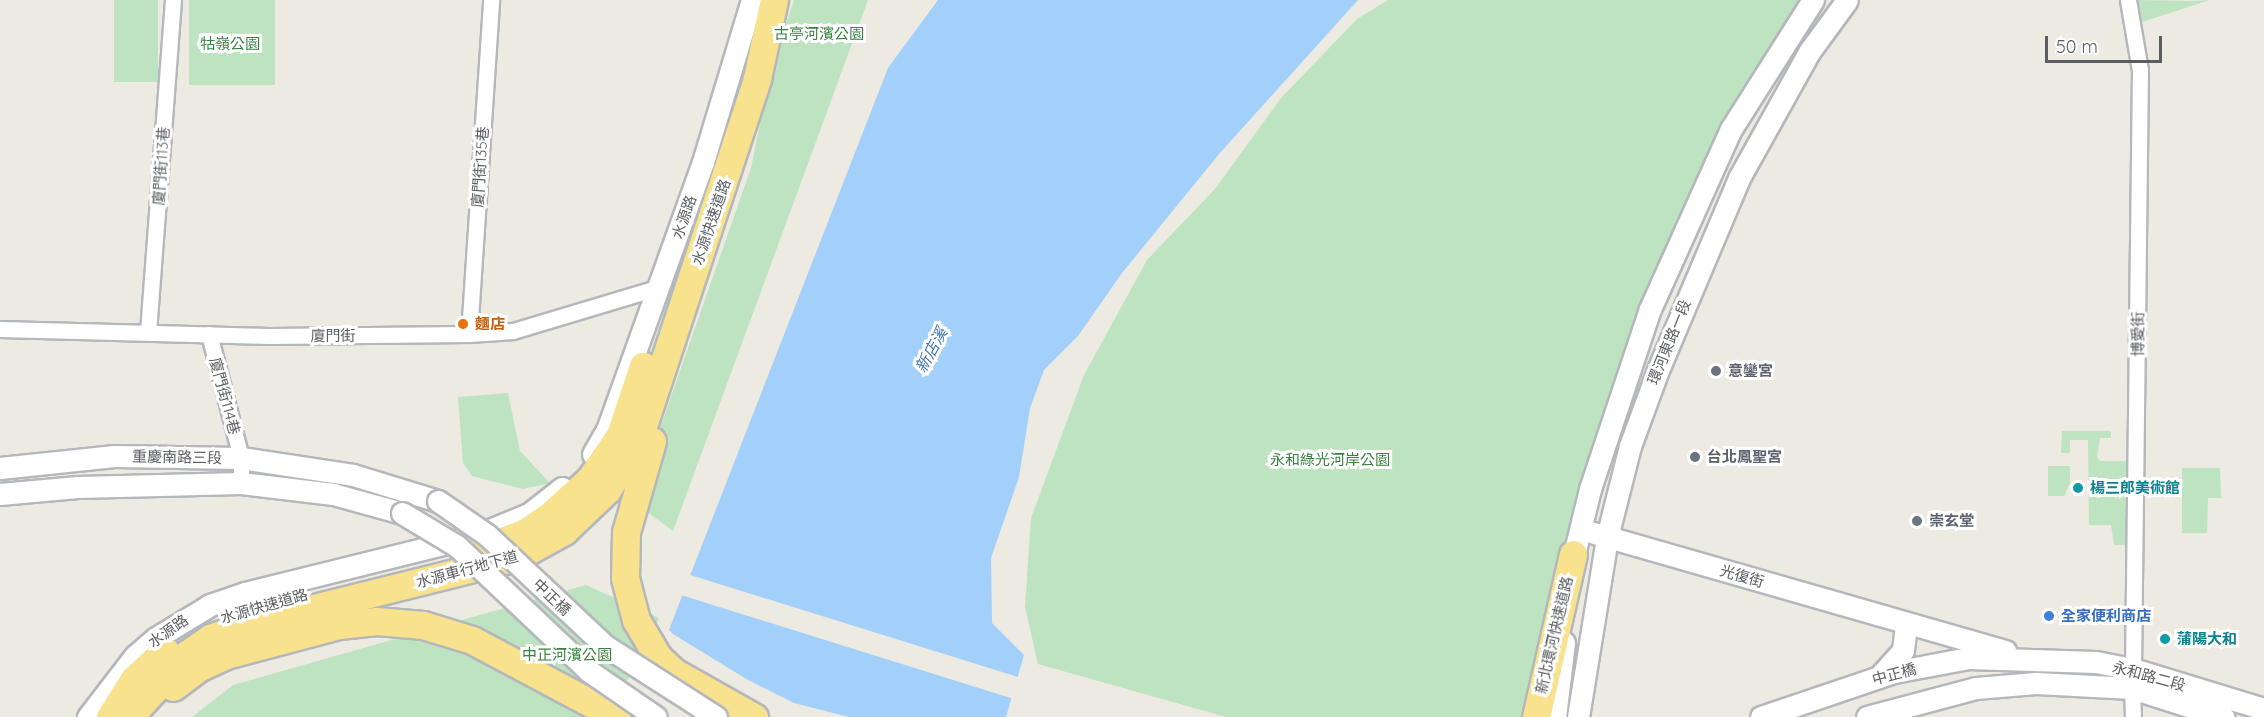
<!DOCTYPE html>
<meta charset="utf-8">
<style>
body{margin:0}
#map{position:relative;width:2264px;height:717px;overflow:hidden;background:#eceae1;font-family:Quicksand,"Noto Sans TC",sans-serif}
div>[style]{position:absolute}
.green>*{inset:0;background:#bee3c0;transform-origin:0 0}
.water>*{inset:0;background:#a3cffb}
.pier>*{inset:0;background:#eceae1}
.roads{filter:drop-shadow(2px 0 #b4b7bb) drop-shadow(-2px 0 #b4b7bb) drop-shadow(0 2px #b4b7bb) drop-shadow(0 -2px #b4b7bb)}
.street>*{height:15px;margin:-7.5px;padding:0 7.5px;transform-origin:7.5px;border-radius:7.5px;background:#fff}
.secondary>*{height:21px;margin:-10.5px;padding:0 10.5px;transform-origin:10.5px;border-radius:10.5px;background:#fff}
.highway>*{height:27px;margin:-13.5px;padding:0 13.5px;transform-origin:13.5px;border-radius:13.5px;background:#f8e28d}
.bridges{filter:drop-shadow(2px 0 #b5b8bd) drop-shadow(-2px 0 #b5b8bd) drop-shadow(0 2px #b5b8bd) drop-shadow(0 -2px #b5b8bd)}
.secondary-bridge>*{height:21px;margin:-10.5px;padding:0 10.5px;transform-origin:10.5px;border-radius:10.5px;background:#fff}
.dots>*{width:16px;height:16px;translate:-50% -50%;box-sizing:border-box;border:3px solid #fff;border-radius:50%}
span{translate:-50% -50%;white-space:nowrap;text-align:center;line-height:1.15;-webkit-text-stroke:6px #fff;paint-order:stroke}
.park-label{font-size:15px;color:#388240}
.street-label{font-size:15px;color:#5a5d61}
.food-label{font-size:15px;color:#c56008;font-weight:700}
.left{translate:0 -50%;text-align:left}
.worship-label{font-size:15px;color:#5b616d;font-weight:700}
.culture-label{font-size:15px;color:#0d838f;font-weight:700}
.shop-label{font-size:15px;color:#366cbe;font-weight:700}
.water-label{font-size:16px;color:#4475b3;font-style:italic}
.scale{position:absolute;left:2045px;top:36px;width:117px;height:27px;box-sizing:border-box;border:3px solid #5a5d61;border-top:0;padding-left:8px;font-size:18px;line-height:21px;white-space:nowrap;color:#5a5d61;-webkit-text-stroke:4px #fff;paint-order:stroke}
</style>
<div id="map">
<div class="green">
<div style="left:114px;top:0;width:44px;height:82px"></div>
<div style="left:189px;top:0;width:86px;height:85px"></div>
<div style="clip-path:polygon(794px 0,868px 0,673px 531px,646px 511px,644px 474px,751px 168px,771px 69px)"></div>
<div style="clip-path:polygon(1388px 0,1820px 0,1737px 121px,1629px 354px,1529px 717px,1226px 717px,1038px 664px,1025px 607px,1031px 518px,1084px 375px,1147px 260px,1215px 189px,1281px 98px,1357px 19px)"></div>
<div style="clip-path:polygon(2136px 0,2192px 1px,2210px 0,2139px 23px)"></div>
<div style="clip-path:polygon(508px 393px,520px 451px,550px 483px,523px 489px,472px 476px,463px 463px,458px 397px)"></div>
<div style="clip-path:polygon(2062px 431px,2111px 431px,2111px 438px,2100px 438px,2097px 457px,2100px 461px,2129px 461px,2129px 545px,2114px 545px,2111px 525px,2089px 525px,2088px 440px,2070px 440px,2070px 453px,2061px 453px)"></div>
<div style="clip-path:polygon(2048px 466px,2070px 466px,2070px 483px,2064px 496px,2048px 496px)"></div>
<div style="clip-path:polygon(2182px 468px,2220px 468px,2221px 498px,2208px 498px,2207px 533px,2182px 533px)"></div>
<div style="clip-path:polygon(586px 585px,659px 618px,609px 717px,192px 717px,233px 685px)"></div>
</div>
<div class="water">
<div style="clip-path:polygon(938px 0,1358px 0,1219px 154px,1122px 273px,1078px 336px,1044px 370px,1030px 408px,1019px 477px,991px 558px,992px 623px,1024px 655px,1006px 717px,623px 717px,663px 645px,888px 68px)"></div>
</div>
<div class="pier">
<div style="clip-path:polygon(687px 574px,1021px 678px,1014px 699px,681px 595px,669px 630px,673px 634px,748px 680px,794px 703px,849px 717px,620px 717px,660px 644px)"></div>
</div>
<div class="roads">
<div class="street">
<div style="left:2128px;top:0;width:71px;rotate:80.3deg"></div>
<div style="left:2140px;top:70px;width:599px;rotate:90.67deg"></div>
<div style="left:0;top:329px;width:269px;rotate:1.5deg"></div>
<div style="left:269px;top:336px;width:200px;rotate:-0.6deg"></div>
<div style="left:469px;top:334px;width:44px;rotate:-3.9deg"></div>
<div style="left:513px;top:331px;width:153px;rotate:-16.7deg"></div>
<div style="left:148px;top:332px;width:333px;rotate:-85.7deg"></div>
<div style="left:209px;top:334px;width:128px;rotate:75.5deg"></div>
<div style="left:241px;top:458px;width:25px;rotate:90deg"></div>
<div style="left:469px;top:334px;width:335px;rotate:-86.2deg"></div>
<div style="left:2132px;top:688px;width:29px;rotate:88deg"></div>
</div>
<div class="secondary">
<div style="left:593px;top:454px;width:28px;rotate:-60deg"></div>
<div style="left:607px;top:430px;width:285px;rotate:-70.3deg"></div>
<div style="left:703px;top:162px;width:169px;rotate:-73.2deg"></div>
<div style="left:0;top:468px;width:115px;rotate:-6deg"></div>
<div style="left:114px;top:456px;width:127px;rotate:0.9deg"></div>
<div style="left:241px;top:458px;width:113px;rotate:8.6deg"></div>
<div style="left:353px;top:475px;width:89px;rotate:17deg"></div>
<div style="left:0;top:494px;width:78px;rotate:-5.1deg"></div>
<div style="left:78px;top:487px;width:163px;rotate:-1.4deg"></div>
<div style="left:241px;top:483px;width:93px;rotate:6.8deg"></div>
<div style="left:333px;top:494px;width:72px;rotate:15.4deg"></div>
<div style="left:1594px;top:533px;width:428px;rotate:16deg"></div>
<div style="left:1571px;top:567px;width:80px;rotate:-76.3deg"></div>
<div style="left:1590px;top:489px;width:190px;rotate:-71.6deg"></div>
<div style="left:1650px;top:309px;width:197px;rotate:-65.8deg"></div>
<div style="left:1731px;top:129px;width:153px;rotate:-57.6deg"></div>
<div style="left:1879px;top:677px;width:36px;rotate:-48deg"></div>
<div style="left:1903px;top:650px;width:26px;rotate:-83deg"></div>
<div style="left:88px;top:717px;width:77px;rotate:-52.4deg"></div>
<div style="left:135px;top:656px;width:28px;rotate:-41deg"></div>
<div style="left:156px;top:638px;width:63px;rotate:-31.4deg"></div>
<div style="left:210px;top:605px;width:37px;rotate:-19deg"></div>
<div style="left:245px;top:593px;width:237px;rotate:-13.9deg"></div>
<div style="left:475px;top:536px;width:58px;rotate:-22.2deg"></div>
<div style="left:529px;top:514px;width:42px;rotate:-38.2deg"></div>
<div style="left:1555px;top:717px;width:75px;rotate:-83.1deg"></div>
<div style="left:1578px;top:717px;width:182px;rotate:-80.8deg"></div>
<div style="left:1607px;top:537px;width:94px;rotate:-75.8deg"></div>
<div style="left:1630px;top:446px;width:81px;rotate:-69.8deg"></div>
<div style="left:1658px;top:370px;width:208px;rotate:-67.1deg"></div>
<div style="left:1739px;top:178px;width:144px;rotate:-60.9deg"></div>
<div style="left:1809px;top:52px;width:64px;rotate:-53.8deg"></div>
<div style="left:1761px;top:717px;width:140px;rotate:-18.7deg"></div>
<div style="left:1894px;top:672px;width:75px;rotate:-10.7deg"></div>
<div style="left:1968px;top:658px;width:128px;rotate:1.8deg"></div>
<div style="left:2096px;top:662px;width:38px;rotate:11deg"></div>
<div style="left:2133px;top:669px;width:137px;rotate:17deg"></div>
<div style="left:1867px;top:717px;width:113px;rotate:-14.9deg"></div>
<div style="left:1976px;top:688px;width:60px;rotate:-4.8deg"></div>
<div style="left:2036px;top:683px;width:96px;rotate:3deg"></div>
<div style="left:2132px;top:688px;width:96px;rotate:17.7deg"></div>
</div>
<div class="highway">
<div style="left:652px;top:441px;width:95px;rotate:105.9deg"></div>
<div style="left:626px;top:532px;width:46px;rotate:91.2deg"></div>
<div style="left:625px;top:578px;width:43px;rotate:75.3deg"></div>
<div style="left:636px;top:620px;width:43px;rotate:59.3deg"></div>
<div style="left:658px;top:657px;width:22px;rotate:43deg"></div>
<div style="left:674px;top:672px;width:92px;rotate:29.4deg"></div>
<div style="left:474px;top:551px;width:53px;rotate:-19.8deg"></div>
<div style="left:524px;top:533px;width:29px;rotate:-34deg"></div>
<div style="left:548px;top:517px;width:57px;rotate:-42.1deg"></div>
<div style="left:590px;top:479px;width:53px;rotate:-55.7deg"></div>
<div style="left:620px;top:435px;width:73px;rotate:-71.6deg"></div>
<div style="left:173px;top:687px;width:31px;rotate:-37deg"></div>
<div style="left:198px;top:668px;width:31px;rotate:-25deg"></div>
<div style="left:226px;top:655px;width:117px;rotate:-14.9deg"></div>
<div style="left:339px;top:625px;width:38px;rotate:-6deg"></div>
<div style="left:377px;top:621px;width:46px;rotate:5deg"></div>
<div style="left:423px;top:625px;width:51px;rotate:17deg"></div>
<div style="left:472px;top:640px;width:164px;rotate:28deg"></div>
<div style="left:110px;top:717px;width:45px;rotate:-57.7deg"></div>
<div style="left:134px;top:679px;width:42px;rotate:-43.1deg"></div>
<div style="left:129px;top:717px;width:86px;rotate:-47.4deg"></div>
<div style="left:187px;top:654px;width:28px;rotate:-35deg"></div>
<div style="left:210px;top:638px;width:41px;rotate:-19.7deg"></div>
<div style="left:249px;top:624px;width:276px;rotate:-14deg"></div>
<div style="left:517px;top:557px;width:54px;rotate:-29deg"></div>
<div style="left:564px;top:531px;width:59px;rotate:-43.6deg"></div>
<div style="left:607px;top:490px;width:58px;rotate:-57.7deg"></div>
<div style="left:638px;top:441px;width:382px;rotate:-71.8deg"></div>
<div style="left:757px;top:78px;width:80px;rotate:-77.7deg"></div>
<div style="left:1536px;top:717px;width:167px;rotate:-77.2deg"></div>
</div>
</div>
<div class="bridges">
<div class="secondary-bridge">
<div style="left:438px;top:501px;width:60px;rotate:34.8deg"></div>
<div style="left:487px;top:535px;width:161px;rotate:43.2deg"></div>
<div style="left:604px;top:645px;width:133px;rotate:32.7deg"></div>
<div style="left:402px;top:513px;width:64px;rotate:31deg"></div>
<div style="left:457px;top:546px;width:182px;rotate:43.4deg"></div>
<div style="left:589px;top:671px;width:81px;rotate:34.5deg"></div>
</div>
</div>
<div class="dots">
<div style="left:463px;top:324px;background:#e8710a"></div>
<div style="left:1716px;top:371px;background:#6b7280"></div>
<div style="left:1695px;top:457px;background:#6b7280"></div>
<div style="left:2078px;top:488px;background:#0f9aa8"></div>
<div style="left:1917px;top:521px;background:#6b7280"></div>
<div style="left:2049px;top:616px;background:#3f7fe0"></div>
<div style="left:2165px;top:639px;background:#0f9aa8"></div>
</div>
<div class="park-label">
<span style="left:819px;top:34px">古亭河濱公園</span>
<span style="left:230px;top:44px">牯嶺公園</span>
<span style="left:1330px;top:460px">永和綠光河岸公園</span>
<span style="left:567px;top:655px">中正河濱公園</span>
</div>
<div class="street-label">
<span style="left:161px;top:166px;rotate:-86deg">廈門街113巷</span>
<span style="left:480px;top:167px;rotate:-86deg">廈門街135巷</span>
<span style="left:684px;top:217px;rotate:-71deg">水源路</span>
<span style="left:711px;top:222px;rotate:-71deg">水源快速道路</span>
<span style="left:2138px;top:334px;rotate:-90deg">博愛街</span>
<span style="left:333px;top:336px">廈門街</span>
<span style="left:1669px;top:342px;rotate:-68deg">環河東路一段</span>
<span style="left:225px;top:396px;rotate:75deg">廈門街114巷</span>
<span style="left:177px;top:457px;rotate:1deg">重慶南路三段</span>
<span style="left:467px;top:569px;rotate:-15deg">水源車行地下道</span>
<span style="left:1742px;top:576px;rotate:16deg">光復街</span>
<span style="left:552px;top:597px;rotate:44deg">中正橋</span>
<span style="left:264px;top:606px;rotate:-16deg">水源快速道路</span>
<span style="left:168px;top:631px;rotate:-35deg">水源路</span>
<span style="left:1554px;top:635px;rotate:-77deg">新北環河快速道路</span>
<span style="left:1894px;top:674px;rotate:-15deg">中正橋</span>
<span style="left:2149px;top:676px;rotate:15deg">永和路二段</span>
</div>
<div class="food-label">
<span class="left" style="left:475px;top:324px">麵店</span>
</div>
<div class="worship-label">
<span class="left" style="left:1728px;top:371px">意鑾宮</span>
<span class="left" style="left:1707px;top:457px">台北鳳聖宮</span>
<span class="left" style="left:1929px;top:521px">崇玄堂</span>
</div>
<div class="culture-label">
<span class="left" style="left:2090px;top:488px">楊三郎美術館</span>
<span class="left" style="left:2177px;top:639px">蒲陽大和</span>
</div>
<div class="shop-label">
<span class="left" style="left:2061px;top:616px">全家便利商店</span>
</div>
<div class="water-label">
<span style="left:931px;top:350px;rotate:-61deg">新店溪</span>
</div>
<div class="scale">50 m</div>
</div>
